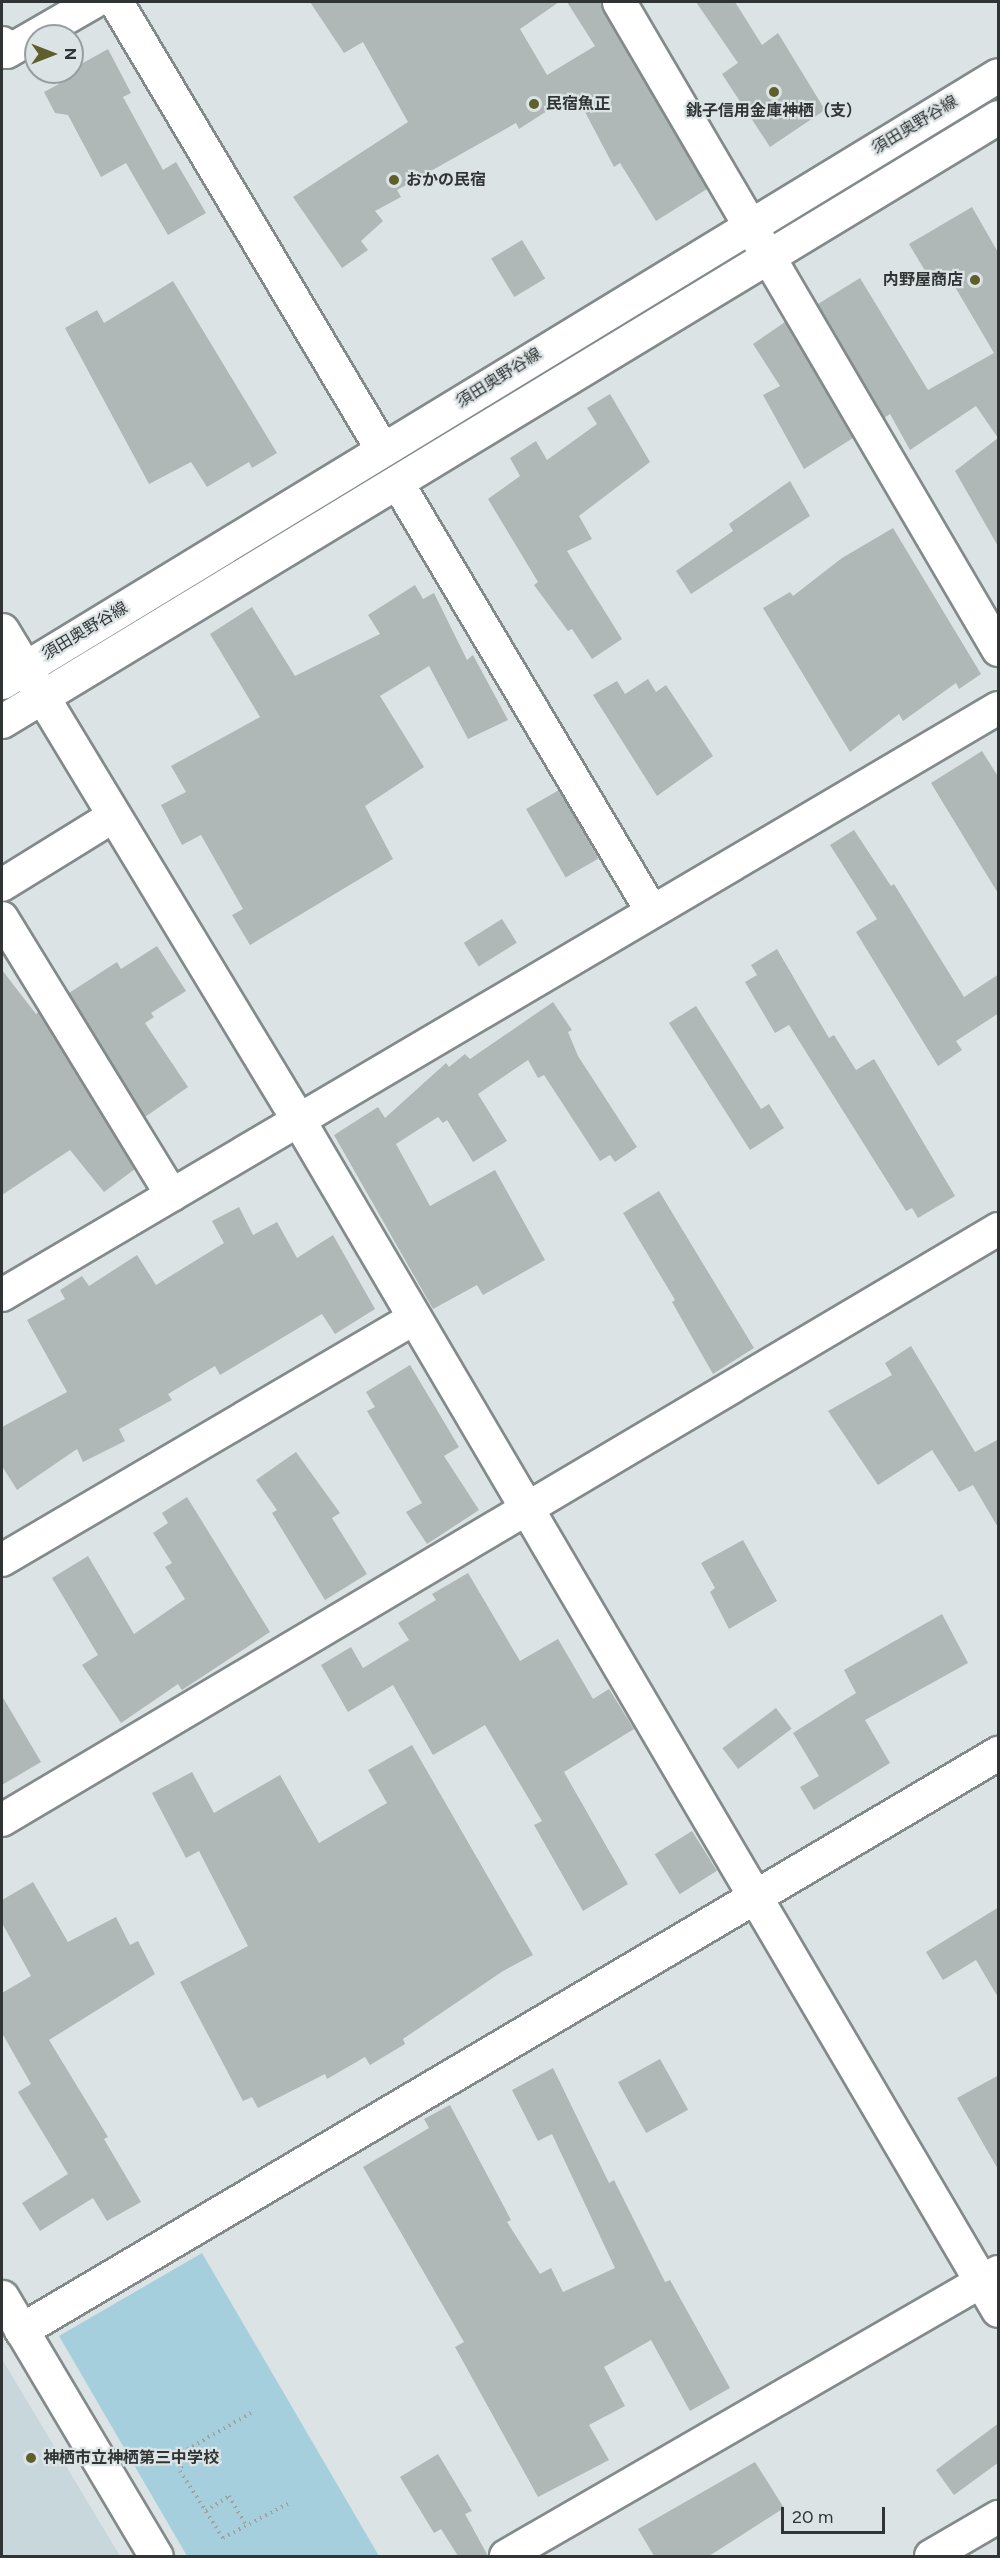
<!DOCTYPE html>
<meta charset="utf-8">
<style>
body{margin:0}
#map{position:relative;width:1000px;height:2558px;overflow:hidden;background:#dce3e5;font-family:Figtree,"Noto Sans JP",sans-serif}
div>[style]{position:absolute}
.built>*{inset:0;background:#c8d7dc}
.green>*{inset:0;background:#a6cfdd}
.building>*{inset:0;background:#b0b7b7;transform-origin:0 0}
.path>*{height:4px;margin-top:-2px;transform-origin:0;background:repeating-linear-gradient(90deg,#9ca1a3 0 1.5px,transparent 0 6px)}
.roads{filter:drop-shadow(2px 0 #838a8c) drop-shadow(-2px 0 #838a8c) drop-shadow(0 2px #838a8c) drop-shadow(0 -2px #838a8c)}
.street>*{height:32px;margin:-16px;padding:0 16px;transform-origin:16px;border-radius:16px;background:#fff}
.secondary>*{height:33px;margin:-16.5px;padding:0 16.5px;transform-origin:16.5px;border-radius:16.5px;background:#fff}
.dots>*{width:16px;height:16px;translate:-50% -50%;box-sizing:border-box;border:3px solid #dce3e5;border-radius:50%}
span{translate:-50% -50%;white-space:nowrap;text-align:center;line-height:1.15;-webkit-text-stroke:4.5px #dce3e5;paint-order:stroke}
.poi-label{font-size:16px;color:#313435;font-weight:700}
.left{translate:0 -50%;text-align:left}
.right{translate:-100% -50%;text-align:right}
.street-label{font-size:16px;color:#313435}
.frame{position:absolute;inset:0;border:3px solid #313435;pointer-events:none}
.north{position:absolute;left:24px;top:24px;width:60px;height:60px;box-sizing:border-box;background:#dce3e5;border:2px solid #989d9f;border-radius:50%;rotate:90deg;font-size:16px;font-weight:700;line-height:24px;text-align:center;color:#313435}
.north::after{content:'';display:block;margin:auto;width:21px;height:27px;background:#5f5f2c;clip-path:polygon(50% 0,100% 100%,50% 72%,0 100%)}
.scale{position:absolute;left:781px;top:2507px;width:104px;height:27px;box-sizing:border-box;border:3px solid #313435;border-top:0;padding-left:8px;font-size:18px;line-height:21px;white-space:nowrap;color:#313435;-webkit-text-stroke:4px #dce3e5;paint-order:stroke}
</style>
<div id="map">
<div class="built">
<div style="clip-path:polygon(2px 2359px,120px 2556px,2px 2556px)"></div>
</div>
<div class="green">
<div style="clip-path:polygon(202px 2253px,379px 2556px,187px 2556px,59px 2336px)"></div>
</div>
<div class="building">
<div style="clip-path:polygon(310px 2px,559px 2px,520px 29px,547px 75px,595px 46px,567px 2px,600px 2px,707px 189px,656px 221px,620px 163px,614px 167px,575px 93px,519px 129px,516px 123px,397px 190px,401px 197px,375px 211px,383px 221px,361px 241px,368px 250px,342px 268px,293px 197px,408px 122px,363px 42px,344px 53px)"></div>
<div style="clip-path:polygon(696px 2px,735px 2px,762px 45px,778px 33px,825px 110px,770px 147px,722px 74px,738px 63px)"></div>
<div style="clip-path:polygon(108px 49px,131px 93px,123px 97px,163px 170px,176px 162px,206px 213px,168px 235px,126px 163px,101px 177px,68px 115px,55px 113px,44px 92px,72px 77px,72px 69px)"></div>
<div style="clip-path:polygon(972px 207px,999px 254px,999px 548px,955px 471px,998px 438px,976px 406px,910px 450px,890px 414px,884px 418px,818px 304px,860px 278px,928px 390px,994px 353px,948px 275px,933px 284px,909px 244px)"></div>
<div style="left:522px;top:240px;width:45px;height:36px;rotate:59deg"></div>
<div style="clip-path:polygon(173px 281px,277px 453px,252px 468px,249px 462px,207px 487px,191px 462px,149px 484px,65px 328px,97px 310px,104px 323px)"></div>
<div style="clip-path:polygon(785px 322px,853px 438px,804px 469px,763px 395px,780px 386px,753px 344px)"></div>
<div style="clip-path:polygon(610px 394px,650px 462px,579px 516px,592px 539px,567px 551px,622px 639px,592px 659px,572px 629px,568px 631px,534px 585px,538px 582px,488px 499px,520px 476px,510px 458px,536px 441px,547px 460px,597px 424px,587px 408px)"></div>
<div style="clip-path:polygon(790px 481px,810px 516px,691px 594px,676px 571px,733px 531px,729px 524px)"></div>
<div style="clip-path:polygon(893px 528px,981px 674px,959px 689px,956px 683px,903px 721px,899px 714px,850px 752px,763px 608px,790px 592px,793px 596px,842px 558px)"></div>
<div style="clip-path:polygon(415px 585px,423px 599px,434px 593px,467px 660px,473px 655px,508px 720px,468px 739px,429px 666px,380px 696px,424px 767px,365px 806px,393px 859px,250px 945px,232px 915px,243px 909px,201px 835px,182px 845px,161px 805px,186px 792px,171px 766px,260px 717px,210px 634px,252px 607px,295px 676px,380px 634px,368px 615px)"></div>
<div style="clip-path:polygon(648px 679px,656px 692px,666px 685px,713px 756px,657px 796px,593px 695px,617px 681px,625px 694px)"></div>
<div style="clip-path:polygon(982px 751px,999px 778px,999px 895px,931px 783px)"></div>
<div style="left:559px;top:790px;width:79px;height:38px;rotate:60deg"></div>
<div style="clip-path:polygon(854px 830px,891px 886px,894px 884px,964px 997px,999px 974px,999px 1013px,956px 1041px,962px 1050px,938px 1066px,856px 932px,877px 919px,830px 845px)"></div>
<div style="left:502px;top:919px;width:28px;height:45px;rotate:58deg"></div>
<div style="clip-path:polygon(157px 946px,186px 991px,151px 1013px,154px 1017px,145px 1023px,188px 1087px,145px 1117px,69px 993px,117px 962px,121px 969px)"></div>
<div style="clip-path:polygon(777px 949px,829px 1038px,834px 1035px,856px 1070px,874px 1059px,955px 1196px,918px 1218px,912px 1208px,906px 1211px,789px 1025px,775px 1033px,745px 982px,757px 975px,751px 965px)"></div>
<div style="clip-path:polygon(2px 970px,36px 1014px,39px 1012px,135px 1169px,104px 1192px,70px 1150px,2px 1195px)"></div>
<div style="clip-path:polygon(553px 1002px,572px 1030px,568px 1032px,578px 1056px,637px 1147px,615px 1162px,610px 1155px,600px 1161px,544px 1075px,538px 1078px,528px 1060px,478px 1094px,507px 1141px,473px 1162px,447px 1120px,443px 1123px,438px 1117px,396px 1144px,430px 1206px,495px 1170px,545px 1260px,483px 1295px,477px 1285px,433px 1309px,334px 1135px,378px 1107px,385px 1118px,446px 1063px,449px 1067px,465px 1054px,470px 1059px)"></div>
<div style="clip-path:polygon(696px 1006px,761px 1109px,769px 1104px,784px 1128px,750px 1150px,669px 1023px)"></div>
<div style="clip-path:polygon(659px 1191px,754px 1348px,713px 1374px,672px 1302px,675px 1300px,623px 1213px)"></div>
<div style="clip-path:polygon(239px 1207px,253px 1235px,277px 1222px,297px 1258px,333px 1235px,375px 1309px,335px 1334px,322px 1314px,220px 1375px,215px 1366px,168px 1394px,172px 1400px,119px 1429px,125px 1441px,83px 1462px,77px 1449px,17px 1490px,2px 1466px,2px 1427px,67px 1392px,27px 1320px,65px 1299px,60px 1290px,82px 1276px,89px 1286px,137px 1255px,156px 1285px,224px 1243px,212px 1221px)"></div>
<div style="clip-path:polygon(911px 1346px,975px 1452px,999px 1439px,999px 1529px,973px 1485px,959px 1492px,932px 1450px,878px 1485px,828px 1411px,892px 1375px,885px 1363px)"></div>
<div style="clip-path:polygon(410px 1365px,459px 1447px,444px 1456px,479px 1510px,427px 1544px,406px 1512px,422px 1503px,367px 1411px,375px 1407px,366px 1392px)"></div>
<div style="clip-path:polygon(296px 1452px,340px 1513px,332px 1518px,367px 1574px,325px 1600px,272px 1513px,277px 1510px,256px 1480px)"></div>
<div style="clip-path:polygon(187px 1497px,270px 1632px,182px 1690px,178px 1684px,121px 1723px,82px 1665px,98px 1655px,52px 1578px,88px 1556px,134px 1634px,185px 1599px,165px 1567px,172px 1563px,153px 1533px,168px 1523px,162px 1513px)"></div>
<div style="clip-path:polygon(743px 1540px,777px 1601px,729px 1629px,710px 1592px,715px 1588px,701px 1563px)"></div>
<div style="clip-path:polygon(468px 1573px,520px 1661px,558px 1639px,593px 1699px,609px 1689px,634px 1729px,564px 1772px,628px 1884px,583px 1911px,534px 1825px,542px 1821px,485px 1725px,433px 1755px,393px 1685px,348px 1712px,321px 1665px,351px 1647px,363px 1668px,409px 1640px,398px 1623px,436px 1600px,432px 1594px)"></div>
<div style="clip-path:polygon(942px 1614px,968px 1663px,865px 1720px,890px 1763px,814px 1810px,800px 1787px,819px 1776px,793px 1733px,856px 1693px,844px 1670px)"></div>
<div style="clip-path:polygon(2px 1696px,41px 1762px,2px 1785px)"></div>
<div style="left:776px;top:1708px;width:26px;height:67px;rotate:53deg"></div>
<div style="clip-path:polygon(412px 1745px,533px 1955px,503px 1971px,403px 2039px,405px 2044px,370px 2065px,365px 2057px,327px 2079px,325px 2074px,258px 2108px,252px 2097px,243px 2101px,180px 1982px,248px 1946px,199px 1851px,186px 1858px,152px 1793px,192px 1772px,214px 1813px,280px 1775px,319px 1843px,387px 1803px,368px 1770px)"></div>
<div style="left:692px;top:1831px;width:47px;height:44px;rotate:58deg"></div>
<div style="clip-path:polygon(33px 1882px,68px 1942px,116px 1917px,130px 1945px,138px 1941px,155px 1974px,49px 2040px,108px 2137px,104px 2139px,141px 2202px,107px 2221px,93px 2198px,40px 2231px,22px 2203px,68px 2174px,18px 2092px,31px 2084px,2px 2033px,2px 1993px,31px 1976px,2px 1923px,2px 1900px)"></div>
<div style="clip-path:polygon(999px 1907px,999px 1999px,976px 1960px,943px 1980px,926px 1952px)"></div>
<div style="left:660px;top:2059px;width:58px;height:48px;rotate:61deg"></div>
<div style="clip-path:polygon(553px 2068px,609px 2183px,614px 2180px,665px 2282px,670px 2280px,730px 2388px,690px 2411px,651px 2340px,604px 2367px,625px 2406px,589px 2425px,609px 2460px,538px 2497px,455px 2347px,464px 2342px,363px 2167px,429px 2128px,424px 2119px,450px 2105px,511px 2220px,507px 2222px,540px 2274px,551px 2268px,563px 2292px,615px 2268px,552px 2134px,538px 2141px,512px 2090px)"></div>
<div style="clip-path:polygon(999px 2075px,999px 2171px,957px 2098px)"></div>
<div style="clip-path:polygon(999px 2423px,999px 2462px,954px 2495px,936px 2470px)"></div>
<div style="clip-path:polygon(438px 2454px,472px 2511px,465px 2514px,488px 2556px,458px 2556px,441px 2529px,434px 2533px,400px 2477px)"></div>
<div style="clip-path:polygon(755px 2462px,784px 2508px,709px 2556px,654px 2556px,638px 2529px)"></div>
</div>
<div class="path">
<div style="left:251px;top:2413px;width:73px;rotate:150.3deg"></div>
<div style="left:188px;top:2449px;width:23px;rotate:110deg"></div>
<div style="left:180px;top:2471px;width:80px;rotate:57.3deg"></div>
<div style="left:223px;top:2538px;width:77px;rotate:-27.9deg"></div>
<div style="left:206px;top:2511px;width:27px;rotate:-33deg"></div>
<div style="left:229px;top:2496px;width:34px;rotate:60deg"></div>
</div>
<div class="roads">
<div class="street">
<div style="left:2px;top:43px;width:10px;rotate:61deg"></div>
<div style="left:7px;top:52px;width:100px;rotate:-29.9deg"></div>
<div style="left:397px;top:482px;width:498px;rotate:59.3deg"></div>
<div style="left:2px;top:885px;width:129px;rotate:-31.7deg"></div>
<div style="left:2px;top:918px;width:325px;rotate:58.5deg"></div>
<div style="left:2px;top:1295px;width:1156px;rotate:-30.51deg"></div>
<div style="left:2px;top:1560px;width:476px;rotate:-30.4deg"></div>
<div style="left:2px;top:1820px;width:1158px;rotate:-30.68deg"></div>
<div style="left:506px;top:2556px;width:568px;rotate:-30deg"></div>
<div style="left:931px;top:2556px;width:78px;rotate:-30.2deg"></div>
</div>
<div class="secondary">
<div style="left:116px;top:2px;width:520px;rotate:59.24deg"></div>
<div style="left:619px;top:2px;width:750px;rotate:59.64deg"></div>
<div style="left:2px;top:630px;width:574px;rotate:58.83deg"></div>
<div style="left:299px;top:1121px;width:1379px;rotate:59.55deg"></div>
<div style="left:2px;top:682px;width:1166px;rotate:-31.36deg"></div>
<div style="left:2px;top:721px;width:1165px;rotate:-31.23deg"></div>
<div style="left:2px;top:2297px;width:301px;rotate:59.3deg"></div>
<div style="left:21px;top:2330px;width:1135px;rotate:-30.57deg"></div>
</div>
</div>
<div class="dots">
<div style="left:774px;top:92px;background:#5f5f2c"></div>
<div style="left:534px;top:104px;background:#5f5f2c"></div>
<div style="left:394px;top:180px;background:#5f5f2c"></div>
<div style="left:975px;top:280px;background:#5f5f2c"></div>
<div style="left:31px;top:2458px;background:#5f5f2c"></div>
</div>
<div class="poi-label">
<span class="left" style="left:546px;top:104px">民宿魚正</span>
<span style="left:774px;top:111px">銚子信用金庫神栖（支）</span>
<span class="left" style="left:406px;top:180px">おかの民宿</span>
<span class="right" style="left:963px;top:280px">内野屋商店</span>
<span class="left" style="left:43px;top:2458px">神栖市立神栖第三中学校</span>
</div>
<div class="street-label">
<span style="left:915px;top:125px;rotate:-31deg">須田奥野谷線</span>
<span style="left:499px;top:378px;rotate:-32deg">須田奥野谷線</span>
<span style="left:85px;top:631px;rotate:-31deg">須田奥野谷線</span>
</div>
<div class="frame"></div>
<div class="north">N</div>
<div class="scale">20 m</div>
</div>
